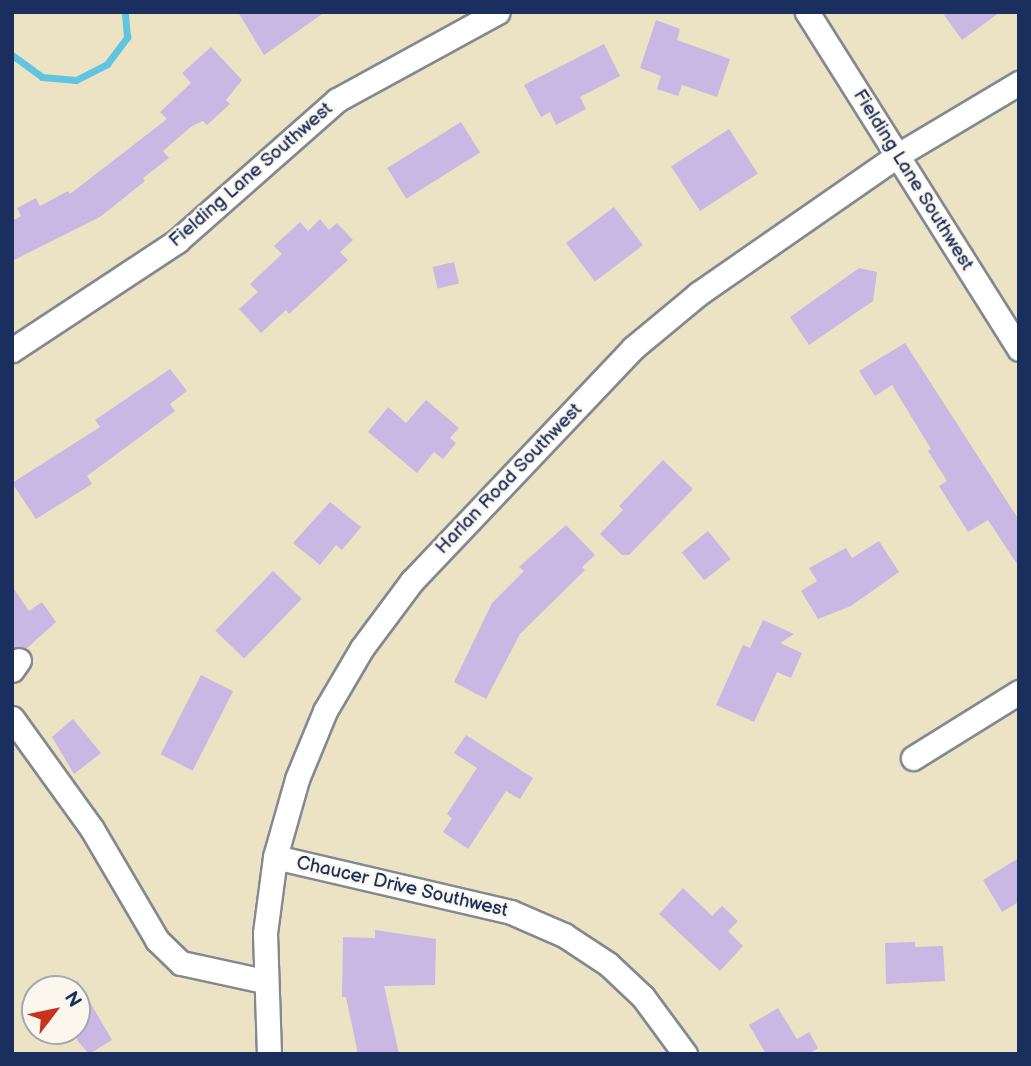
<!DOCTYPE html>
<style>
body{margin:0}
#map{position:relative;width:1031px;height:1066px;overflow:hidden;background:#ece3c4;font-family:"Balsamiq Sans",sans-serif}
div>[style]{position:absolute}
.stream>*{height:7px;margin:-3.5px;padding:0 3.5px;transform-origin:3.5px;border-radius:3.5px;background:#61c4e0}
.building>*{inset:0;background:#cab7e3;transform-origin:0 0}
.roads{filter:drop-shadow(2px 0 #848991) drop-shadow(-2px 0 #848991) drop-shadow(0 2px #848991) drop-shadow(0 -2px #848991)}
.minor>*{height:23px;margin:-11.5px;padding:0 11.5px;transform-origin:11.5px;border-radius:11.5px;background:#fff}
span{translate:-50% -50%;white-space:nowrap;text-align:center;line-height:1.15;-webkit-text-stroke:5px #fbf7ec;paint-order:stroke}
.street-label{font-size:19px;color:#1b2f5e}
.frame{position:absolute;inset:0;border:14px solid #1b2f5e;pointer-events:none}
.north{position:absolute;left:21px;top:975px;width:70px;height:70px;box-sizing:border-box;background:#fbf7ec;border:2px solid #a1a7b3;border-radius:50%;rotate:58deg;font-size:19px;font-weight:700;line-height:28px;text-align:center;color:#1b2f5e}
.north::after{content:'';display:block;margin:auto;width:24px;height:32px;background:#c8321e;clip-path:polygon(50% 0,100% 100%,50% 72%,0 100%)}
</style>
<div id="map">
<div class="stream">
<div style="left:12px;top:55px;width:37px;rotate:36deg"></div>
<div style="left:42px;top:77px;width:34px;rotate:5deg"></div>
<div style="left:76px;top:80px;width:35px;rotate:-27deg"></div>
<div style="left:107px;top:64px;width:34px;rotate:-53deg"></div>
<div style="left:127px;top:37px;width:25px;rotate:-95deg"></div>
</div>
<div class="building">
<div style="clip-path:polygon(238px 12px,325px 12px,264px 55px)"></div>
<div style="clip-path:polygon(942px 12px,1000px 12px,962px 40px)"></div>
<div style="clip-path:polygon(656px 20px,680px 29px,677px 40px,730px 59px,717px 97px,682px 85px,678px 96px,657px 89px,661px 76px,640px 68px)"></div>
<div style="clip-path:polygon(604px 44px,620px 76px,580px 97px,586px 109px,556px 125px,550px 112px,541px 117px,524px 85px)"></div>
<div style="clip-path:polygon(211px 47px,242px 80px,226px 100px,230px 104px,207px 125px,203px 121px,192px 126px,163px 151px,169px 158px,143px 178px,145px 181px,100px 217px,12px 261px,12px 221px,21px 216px,17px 208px,36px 198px,40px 206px,68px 191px,70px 194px,167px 119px,160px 112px,191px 83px,182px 73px)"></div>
<div style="left:461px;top:122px;width:36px;height:87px;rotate:58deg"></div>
<div style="left:729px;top:129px;width:53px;height:69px;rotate:57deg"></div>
<div style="left:614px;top:207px;width:48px;height:60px;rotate:53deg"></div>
<div style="clip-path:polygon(320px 219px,329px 230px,337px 223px,353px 240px,340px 252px,348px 260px,289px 314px,286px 310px,261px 333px,239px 309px,258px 292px,250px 284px,282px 254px,274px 246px,300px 222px,308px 231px)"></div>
<div style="left:454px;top:262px;width:22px;height:22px;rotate:77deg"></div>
<div style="clip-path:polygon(859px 268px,877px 272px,873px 301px,809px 345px,790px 317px)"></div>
<div style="clip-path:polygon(905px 343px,1019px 520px,1019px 567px,988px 520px,968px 532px,939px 486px,947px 481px,928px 451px,931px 449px,892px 385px,875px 396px,859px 371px)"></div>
<div style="clip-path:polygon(170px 369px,187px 391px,170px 404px,175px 411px,87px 476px,92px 484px,36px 519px,12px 483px,100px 427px,95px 420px)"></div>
<div style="clip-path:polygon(426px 400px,459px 428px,450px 438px,456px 443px,443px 459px,434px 452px,417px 473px,368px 432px,388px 407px,406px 423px)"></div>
<div style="clip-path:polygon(663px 460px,693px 489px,629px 555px,622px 555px,600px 534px,623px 510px,619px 506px)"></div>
<div style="clip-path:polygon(330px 502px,361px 527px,342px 550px,336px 545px,320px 565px,293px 543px)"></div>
<div style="clip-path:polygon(566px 525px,595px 555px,582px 567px,585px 570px,520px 634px,486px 699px,454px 682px,492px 603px,524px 571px,519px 567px)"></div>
<div style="left:708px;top:531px;width:36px;height:34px;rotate:51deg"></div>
<div style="clip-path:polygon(879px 541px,899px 572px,851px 606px,818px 619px,801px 591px,817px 581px,809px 568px,846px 548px,852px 558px)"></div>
<div style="left:273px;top:571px;width:40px;height:83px;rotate:44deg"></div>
<div style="clip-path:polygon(12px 586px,29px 611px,42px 602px,56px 622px,27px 648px,12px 648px)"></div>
<div style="clip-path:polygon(763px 620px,794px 634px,780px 643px,802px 653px,791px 678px,777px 672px,754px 722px,716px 705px,743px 645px,750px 648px)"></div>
<div style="left:201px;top:675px;width:36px;height:89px;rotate:27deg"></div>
<div style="clip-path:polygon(73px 719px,101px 753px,74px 774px,52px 737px)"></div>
<div style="clip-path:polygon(466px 735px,533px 778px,520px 799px,506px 791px,468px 849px,443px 832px,452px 818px,447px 814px,477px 768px,454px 753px)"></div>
<div style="clip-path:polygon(1019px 858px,1019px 902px,1002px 912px,983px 880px)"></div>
<div style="clip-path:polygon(683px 888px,712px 916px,722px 906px,738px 921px,728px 931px,743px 946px,720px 971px,659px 914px)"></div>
<div style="clip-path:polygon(375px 930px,436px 939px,435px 985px,384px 986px,399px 1054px,358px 1054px,346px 997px,342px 997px,343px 937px,375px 938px)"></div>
<div style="clip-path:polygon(915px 942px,915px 947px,943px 946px,945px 981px,886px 984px,885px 943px)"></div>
<div style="clip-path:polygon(77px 980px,112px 1040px,89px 1054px,77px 1040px)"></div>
<div style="clip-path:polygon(778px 1008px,797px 1039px,809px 1032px,818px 1048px,809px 1054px,766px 1054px,749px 1025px)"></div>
</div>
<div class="roads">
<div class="minor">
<div style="left:807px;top:12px;width:398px;rotate:57.8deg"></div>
<div style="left:12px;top:350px;width:198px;rotate:-33.4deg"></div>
<div style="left:177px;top:241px;width:213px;rotate:-41.4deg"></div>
<div style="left:337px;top:100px;width:183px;rotate:-28.7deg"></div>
<div style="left:12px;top:670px;width:12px;rotate:-55deg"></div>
<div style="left:12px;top:718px;width:137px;rotate:54.2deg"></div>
<div style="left:92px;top:829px;width:129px;rotate:59.6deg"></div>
<div style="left:157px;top:940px;width:33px;rotate:44deg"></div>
<div style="left:181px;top:963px;width:85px;rotate:12.2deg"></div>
<div style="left:913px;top:758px;width:125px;rotate:-31.9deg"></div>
<div style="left:275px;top:857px;width:242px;rotate:13.1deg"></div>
<div style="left:511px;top:912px;width:58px;rotate:23.5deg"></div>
<div style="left:564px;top:935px;width:53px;rotate:33.4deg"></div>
<div style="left:608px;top:964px;width:48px;rotate:43.3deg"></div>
<div style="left:643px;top:997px;width:71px;rotate:53.6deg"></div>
<div style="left:269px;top:1054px;width:121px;rotate:-91.9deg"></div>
<div style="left:265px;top:933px;width:77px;rotate:-82.5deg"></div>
<div style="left:275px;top:857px;width:81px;rotate:-74.2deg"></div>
<div style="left:297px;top:779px;width:74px;rotate:-67.6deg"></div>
<div style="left:325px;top:711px;width:73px;rotate:-59.6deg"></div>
<div style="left:362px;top:648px;width:84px;rotate:-53.3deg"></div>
<div style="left:412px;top:581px;width:321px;rotate:-46.5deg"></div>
<div style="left:633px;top:348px;width:85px;rotate:-39.7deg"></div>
<div style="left:698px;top:294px;width:244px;rotate:-34.8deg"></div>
<div style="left:898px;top:155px;width:141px;rotate:-30.8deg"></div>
</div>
</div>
<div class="street-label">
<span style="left:251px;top:175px;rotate:-41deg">Fielding Lane Southwest</span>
<span style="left:913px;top:180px;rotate:58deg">Fielding Lane Southwest</span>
<span style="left:509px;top:479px;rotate:-46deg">Harlan Road Southwest</span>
<span style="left:402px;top:887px;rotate:13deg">Chaucer Drive Southwest</span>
</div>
<div class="frame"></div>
<div class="north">N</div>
</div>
